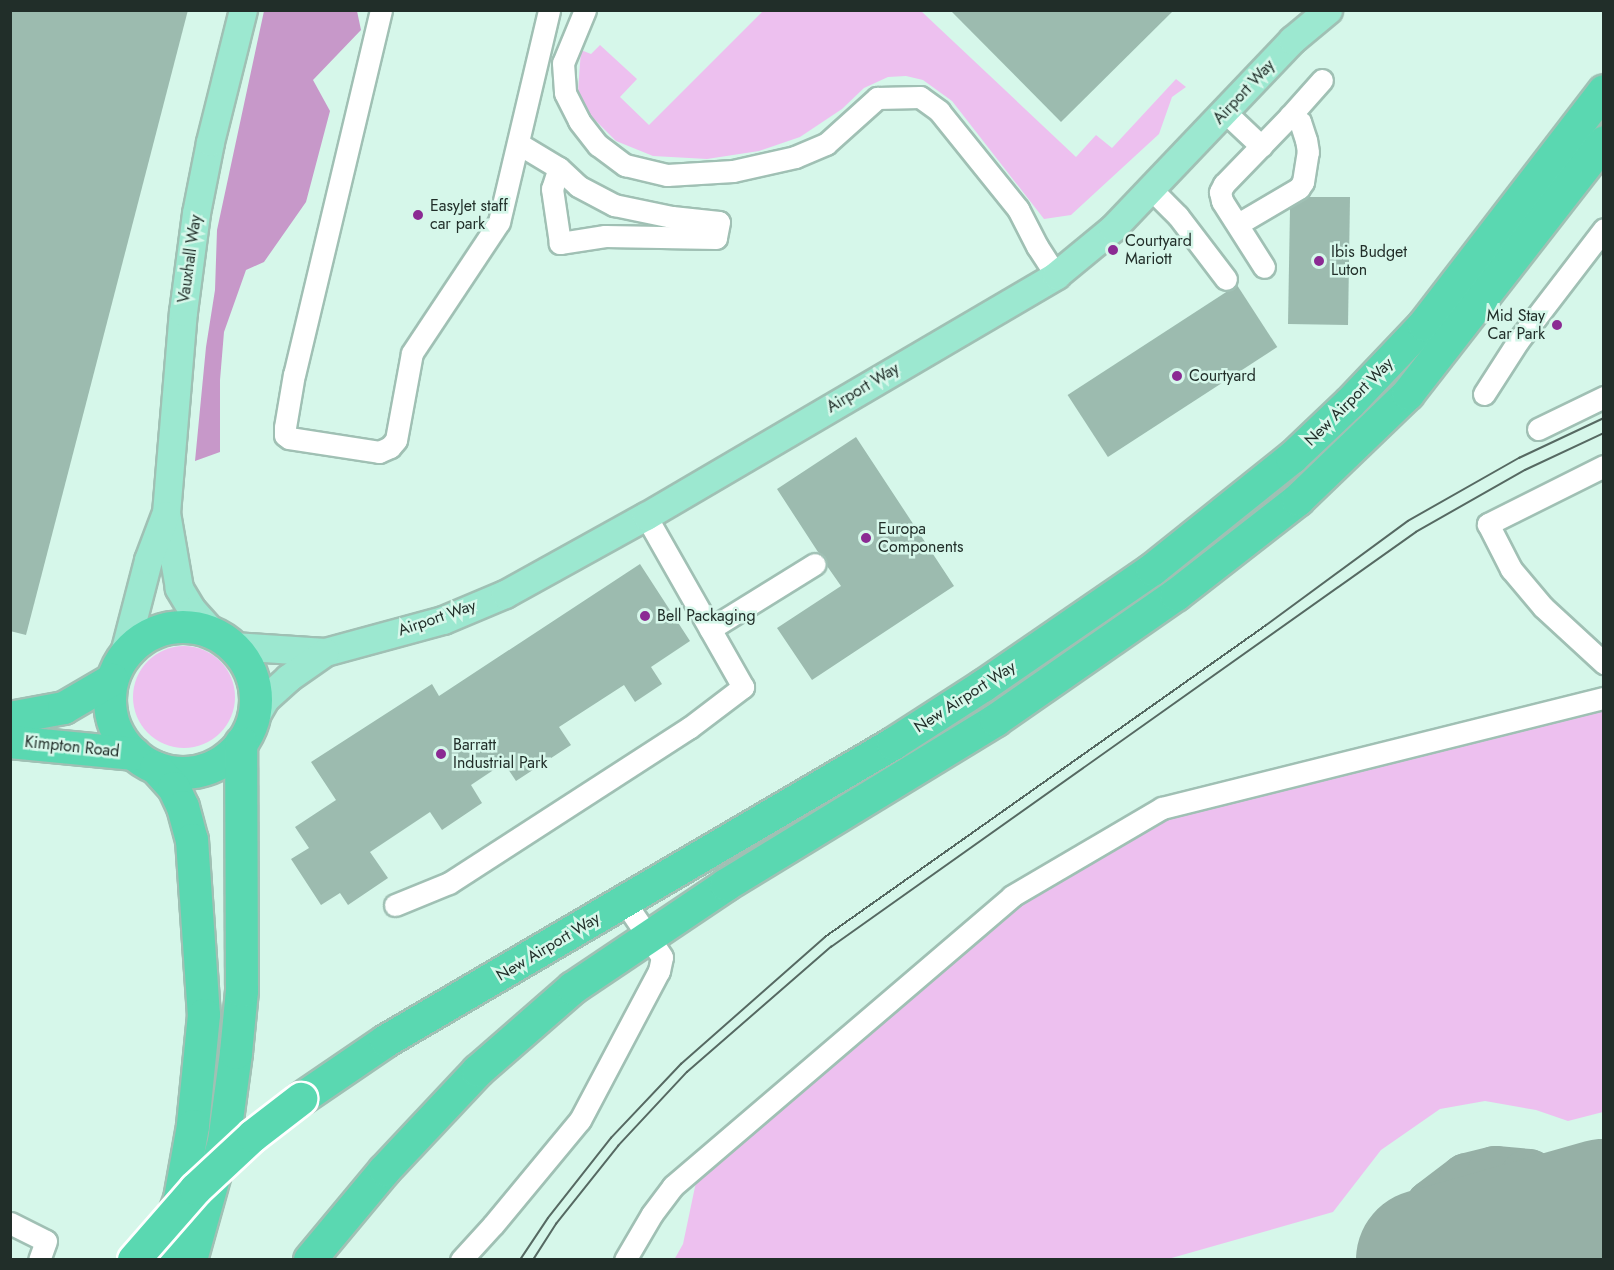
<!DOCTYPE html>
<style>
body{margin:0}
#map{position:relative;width:1614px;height:1270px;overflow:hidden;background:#d6f7ea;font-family:Jost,sans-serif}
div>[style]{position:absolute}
.green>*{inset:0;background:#edc0ef}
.round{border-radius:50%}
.forest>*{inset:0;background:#c798c9}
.taxiway>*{height:57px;margin:-28.5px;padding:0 28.5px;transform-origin:28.5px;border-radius:28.5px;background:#96b0a6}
.runway>*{height:142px;margin:-71px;padding:0 71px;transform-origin:71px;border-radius:71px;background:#96b0a6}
.building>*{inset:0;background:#9cbbaf;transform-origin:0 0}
.roads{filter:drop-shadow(2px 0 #a0c0b4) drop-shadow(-2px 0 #a0c0b4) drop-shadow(0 2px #a0c0b4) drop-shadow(0 -2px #a0c0b4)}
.minor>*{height:21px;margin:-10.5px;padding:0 10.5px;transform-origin:10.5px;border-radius:10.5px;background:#fff}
.major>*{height:27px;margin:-13.5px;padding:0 13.5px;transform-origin:13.5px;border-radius:13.5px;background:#9ce8d0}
.highway>*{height:32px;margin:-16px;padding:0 16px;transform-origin:16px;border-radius:16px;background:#5ad8b1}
.highway>.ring{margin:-16px;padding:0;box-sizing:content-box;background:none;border:32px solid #5ad8b1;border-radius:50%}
.tram>*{height:1.5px;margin:-0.75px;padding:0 0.75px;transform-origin:0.75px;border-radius:0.75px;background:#566962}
.bridges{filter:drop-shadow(2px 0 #fff) drop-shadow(-2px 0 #fff) drop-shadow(0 2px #fff) drop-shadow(0 -2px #fff)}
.highway-bridge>*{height:32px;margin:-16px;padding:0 16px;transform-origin:16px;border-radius:16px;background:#5ad8b1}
.dots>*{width:16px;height:16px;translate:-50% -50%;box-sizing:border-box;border:3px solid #d6f7ea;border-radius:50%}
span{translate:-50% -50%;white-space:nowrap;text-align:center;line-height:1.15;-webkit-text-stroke:5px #d6f7ea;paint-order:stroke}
.street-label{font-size:16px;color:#212e29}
.poi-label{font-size:16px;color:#212e29}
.left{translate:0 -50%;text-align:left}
.right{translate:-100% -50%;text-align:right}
.frame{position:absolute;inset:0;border:12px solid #212e29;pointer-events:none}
</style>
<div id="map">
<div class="green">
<div style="clip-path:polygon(763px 11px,921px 11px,1076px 157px,1096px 135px,1112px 148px,1176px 79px,1186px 87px,1172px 97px,1159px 134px,1071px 215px,1044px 219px,952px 101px,923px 80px,906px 76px,888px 77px,864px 88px,842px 109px,800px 137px,759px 151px,707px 159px,653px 156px,616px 141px,588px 113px,578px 91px,581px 50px,591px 54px,600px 45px,637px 79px,620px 97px,649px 125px)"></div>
<div class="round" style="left:133px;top:646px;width:102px;height:102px"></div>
<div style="clip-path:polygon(1603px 707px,1603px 1112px,1568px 1121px,1536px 1110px,1485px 1101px,1440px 1109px,1381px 1150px,1333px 1212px,1168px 1259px,674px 1260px,683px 1244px,696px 1182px,785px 1103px,1029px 899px,1178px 814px)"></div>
</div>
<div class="forest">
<div style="clip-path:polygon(264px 11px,357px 11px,361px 30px,313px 80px,330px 111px,306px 202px,264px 262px,246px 270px,224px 332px,220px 380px,220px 452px,195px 461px,206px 347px,215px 290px,217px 230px)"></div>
</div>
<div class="taxiway">
<div style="left:1409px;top:1260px;width:28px;rotate:-75deg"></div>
<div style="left:1416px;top:1233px;width:31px;rotate:-57deg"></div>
<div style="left:1433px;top:1207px;width:43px;rotate:-37.4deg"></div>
<div style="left:1467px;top:1181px;width:29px;rotate:-14deg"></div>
<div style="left:1495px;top:1174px;width:33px;rotate:5deg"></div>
<div style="left:1528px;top:1177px;width:44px;rotate:27.1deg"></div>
<div style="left:1567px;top:1197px;width:24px;rotate:52deg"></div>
<div style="left:1582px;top:1216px;width:32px;rotate:90deg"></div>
<div style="left:1582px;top:1248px;width:14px;rotate:124deg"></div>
</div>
<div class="runway">
<div style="left:1427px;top:1260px;width:184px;rotate:-15.8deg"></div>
</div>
<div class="building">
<div style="clip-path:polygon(10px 10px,188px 10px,26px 635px,10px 631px)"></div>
<div style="clip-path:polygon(950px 10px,1174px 10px,1061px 122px)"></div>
<div style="clip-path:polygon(1308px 197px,1350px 197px,1348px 325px,1288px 324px,1290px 208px)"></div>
<div style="left:1237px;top:285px;width:74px;height:202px;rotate:57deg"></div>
<div style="clip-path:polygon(856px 437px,954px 586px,812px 680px,777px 628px,841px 586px,827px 566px,825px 557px,818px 552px,777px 489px)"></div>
<div style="clip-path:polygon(640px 564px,690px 641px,651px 667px,662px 684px,635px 702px,624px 685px,559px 727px,571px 745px,516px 781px,504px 763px,471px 785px,482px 803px,442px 830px,430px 812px,370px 852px,388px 878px,348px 905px,340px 893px,321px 905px,291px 859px,309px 848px,295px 827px,336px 800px,311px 762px,432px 684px,439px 696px)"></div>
</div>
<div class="roads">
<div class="minor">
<div style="left:381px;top:10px;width:374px;rotate:103.4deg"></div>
<div style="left:294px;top:374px;width:54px;rotate:99.6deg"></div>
<div style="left:285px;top:427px;width:8px;rotate:90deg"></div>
<div style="left:285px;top:435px;width:5px;rotate:37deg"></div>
<div style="left:289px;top:438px;width:91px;rotate:8.8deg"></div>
<div style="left:379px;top:452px;width:12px;rotate:-24deg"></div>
<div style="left:390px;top:447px;width:9px;rotate:-49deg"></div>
<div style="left:396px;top:440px;width:88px;rotate:-79.6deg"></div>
<div style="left:412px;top:353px;width:157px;rotate:-56.4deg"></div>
<div style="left:499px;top:222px;width:218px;rotate:-76.7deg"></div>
<div style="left:585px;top:10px;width:57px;rotate:112.5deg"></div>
<div style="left:563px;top:63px;width:30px;rotate:86deg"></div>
<div style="left:565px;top:93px;width:31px;rotate:63deg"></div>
<div style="left:579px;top:121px;width:31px;rotate:52deg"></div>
<div style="left:598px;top:145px;width:34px;rotate:37deg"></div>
<div style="left:625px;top:165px;width:43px;rotate:13.4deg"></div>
<div style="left:667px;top:175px;width:66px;rotate:-3.5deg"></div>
<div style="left:733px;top:171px;width:64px;rotate:-12.7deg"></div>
<div style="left:795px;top:157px;width:34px;rotate:-23deg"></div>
<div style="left:826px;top:144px;width:69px;rotate:-42deg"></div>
<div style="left:877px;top:98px;width:43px;rotate:-1.3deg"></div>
<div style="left:920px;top:97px;width:24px;rotate:36deg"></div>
<div style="left:939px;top:111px;width:126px;rotate:51.1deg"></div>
<div style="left:1018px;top:209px;width:42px;rotate:62.8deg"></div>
<div style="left:1037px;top:246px;width:35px;rotate:57deg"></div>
<div style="left:1225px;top:112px;width:50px;rotate:43.4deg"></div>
<div style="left:1290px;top:116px;width:48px;rotate:-48.4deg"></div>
<div style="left:519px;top:144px;width:47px;rotate:31deg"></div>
<div style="left:559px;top:168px;width:26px;rotate:43deg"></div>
<div style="left:578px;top:186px;width:41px;rotate:27.8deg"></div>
<div style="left:614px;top:205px;width:59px;rotate:11.7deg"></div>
<div style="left:672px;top:217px;width:47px;rotate:6.1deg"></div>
<div style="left:719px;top:222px;width:16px;rotate:101deg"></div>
<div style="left:716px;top:238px;width:111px;rotate:-179deg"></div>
<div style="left:605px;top:236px;width:46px;rotate:171.2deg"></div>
<div style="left:560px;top:243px;width:55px;rotate:-98.4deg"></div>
<div style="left:552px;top:189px;width:22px;rotate:-72deg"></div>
<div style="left:1151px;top:189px;width:38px;rotate:45deg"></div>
<div style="left:1178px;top:216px;width:79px;rotate:52.7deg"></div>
<div style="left:1238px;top:224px;width:71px;rotate:-30.5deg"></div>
<div style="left:1299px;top:188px;width:7px;rotate:-56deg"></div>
<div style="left:1303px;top:182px;width:30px;rotate:-81deg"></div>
<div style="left:1308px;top:152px;width:12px;rotate:-99deg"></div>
<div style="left:1306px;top:140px;width:19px;rotate:-108deg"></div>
<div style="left:1300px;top:122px;width:12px;rotate:-149deg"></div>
<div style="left:1290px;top:116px;width:95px;rotate:134.1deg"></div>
<div style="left:1224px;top:184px;width:9px;rotate:117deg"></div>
<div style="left:1220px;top:192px;width:9px;rotate:77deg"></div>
<div style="left:1222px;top:201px;width:78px;rotate:57.5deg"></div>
<div style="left:1484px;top:394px;width:63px;rotate:-57.3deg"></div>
<div style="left:1518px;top:341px;width:141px;rotate:-52.5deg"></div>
<div style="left:1538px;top:429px;width:73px;rotate:-25.9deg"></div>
<div style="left:1604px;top:466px;width:130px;rotate:153.4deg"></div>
<div style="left:1488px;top:524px;width:51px;rotate:62.9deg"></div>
<div style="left:1511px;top:569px;width:50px;rotate:49.9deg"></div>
<div style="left:1543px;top:607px;width:83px;rotate:42.6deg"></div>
<div style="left:710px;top:629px;width:123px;rotate:-31.8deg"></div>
<div style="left:395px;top:905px;width:58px;rotate:-22.2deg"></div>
<div style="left:449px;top:883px;width:286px;rotate:-32.9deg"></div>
<div style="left:689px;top:728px;width:68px;rotate:-37.2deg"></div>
<div style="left:743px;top:687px;width:197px;rotate:-119.6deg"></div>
<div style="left:10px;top:1223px;width:40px;rotate:26.6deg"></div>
<div style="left:46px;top:1241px;width:20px;rotate:110deg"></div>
<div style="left:461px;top:1260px;width:47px;rotate:-47.6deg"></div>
<div style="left:493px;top:1225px;width:136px;rotate:-50.4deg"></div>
<div style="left:580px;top:1120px;width:169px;rotate:-62.1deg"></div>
<div style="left:659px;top:971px;width:14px;rotate:-78deg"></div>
<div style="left:662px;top:957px;width:68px;rotate:-124.2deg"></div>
<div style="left:625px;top:1260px;width:53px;rotate:-59.6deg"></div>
<div style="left:652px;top:1214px;width:35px;rotate:-53deg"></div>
<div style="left:673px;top:1186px;width:446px;rotate:-40.5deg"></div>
<div style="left:1012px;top:896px;width:174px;rotate:-30.4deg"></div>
<div style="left:1162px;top:808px;width:455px;rotate:-14deg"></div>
</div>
<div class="major">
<div style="left:213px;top:633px;width:31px;rotate:-132deg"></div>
<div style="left:192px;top:610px;width:26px;rotate:-121deg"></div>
<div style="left:179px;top:588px;width:76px;rotate:-99.8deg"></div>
<div style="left:166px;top:513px;width:202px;rotate:-85.2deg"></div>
<div style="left:183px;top:312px;width:100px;rotate:-82.5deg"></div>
<div style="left:196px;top:213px;width:72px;rotate:-78.8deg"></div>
<div style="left:210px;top:142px;width:136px;rotate:-76deg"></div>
<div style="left:233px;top:646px;width:92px;rotate:3.7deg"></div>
<div style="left:325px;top:652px;width:122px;rotate:-15.2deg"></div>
<div style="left:443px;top:620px;width:67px;rotate:-22.8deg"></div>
<div style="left:505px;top:594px;width:161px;rotate:-29deg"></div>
<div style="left:646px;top:516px;width:476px;rotate:-30.4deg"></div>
<div style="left:1056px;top:275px;width:74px;rotate:-39.5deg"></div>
<div style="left:1113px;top:228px;width:260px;rotate:-46.4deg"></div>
<div style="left:1292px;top:40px;width:47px;rotate:-39.8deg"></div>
<div style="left:123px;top:657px;width:100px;rotate:-75.5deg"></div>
<div style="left:148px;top:560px;width:48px;rotate:-69.3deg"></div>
<div style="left:253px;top:720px;width:24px;rotate:-60deg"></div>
<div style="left:265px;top:699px;width:31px;rotate:-42deg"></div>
<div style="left:288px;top:678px;width:45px;rotate:-35.1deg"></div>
</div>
<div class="highway">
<div class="ring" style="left:110px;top:627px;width:114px;height:114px"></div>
<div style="left:10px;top:718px;width:55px;rotate:-10.5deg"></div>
<div style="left:64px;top:708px;width:56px;rotate:-30.3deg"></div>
<div style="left:10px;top:742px;width:125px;rotate:5.5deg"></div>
<div style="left:156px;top:768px;width:27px;rotate:48deg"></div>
<div style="left:174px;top:788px;width:21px;rotate:65deg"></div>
<div style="left:183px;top:807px;width:34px;rotate:75deg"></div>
<div style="left:192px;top:840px;width:175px;rotate:86.1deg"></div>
<div style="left:204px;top:1015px;width:112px;rotate:95.7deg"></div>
<div style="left:193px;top:1126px;width:74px;rotate:100.1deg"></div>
<div style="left:180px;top:1199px;width:65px;rotate:109.8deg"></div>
<div style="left:301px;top:1099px;width:103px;rotate:-34.3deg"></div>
<div style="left:386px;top:1041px;width:588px;rotate:-30.36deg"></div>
<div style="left:893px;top:744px;width:107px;rotate:-32.8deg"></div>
<div style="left:983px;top:686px;width:205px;rotate:-34.5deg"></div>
<div style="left:1152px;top:570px;width:179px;rotate:-38.7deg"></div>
<div style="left:1292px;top:458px;width:80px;rotate:-43.5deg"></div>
<div style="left:1350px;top:403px;width:108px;rotate:-46.5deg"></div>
<div style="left:1424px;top:325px;width:295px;rotate:-52.4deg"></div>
<div style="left:191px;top:1260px;width:123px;rotate:-74.4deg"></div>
<div style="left:224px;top:1142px;width:90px;rotate:-82.3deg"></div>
<div style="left:236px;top:1053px;width:62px;rotate:-84.5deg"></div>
<div style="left:242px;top:991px;width:248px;rotate:-90.2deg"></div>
<div style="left:310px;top:1260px;width:117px;rotate:-50.2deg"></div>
<div style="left:385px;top:1170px;width:136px;rotate:-46.8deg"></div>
<div style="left:478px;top:1071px;width:126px;rotate:-41.1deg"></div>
<div style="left:573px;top:988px;width:184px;rotate:-33.9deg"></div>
<div style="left:726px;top:885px;width:316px;rotate:-31.4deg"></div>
<div style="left:996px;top:720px;width:219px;rotate:-34.8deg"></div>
<div style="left:1176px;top:595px;width:155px;rotate:-37.9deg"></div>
<div style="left:1298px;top:500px;width:153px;rotate:-43.9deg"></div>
<div style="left:1408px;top:394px;width:319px;rotate:-52.1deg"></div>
</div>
</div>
<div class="tram">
<div style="left:520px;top:1260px;width:50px;rotate:-56.3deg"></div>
<div style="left:548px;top:1218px;width:102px;rotate:-51.8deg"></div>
<div style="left:611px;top:1138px;width:102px;rotate:-46.6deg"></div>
<div style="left:681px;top:1064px;width:192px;rotate:-41.4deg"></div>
<div style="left:825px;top:937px;width:539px;rotate:-35.25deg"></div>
<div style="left:1265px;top:626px;width:177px;rotate:-36.3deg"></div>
<div style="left:1408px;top:521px;width:128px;rotate:-29.6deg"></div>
<div style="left:1519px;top:458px;width:94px;rotate:-25.2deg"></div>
<div style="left:533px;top:1260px;width:43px;rotate:-57.4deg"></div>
<div style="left:556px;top:1224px;width:100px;rotate:-51.5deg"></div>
<div style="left:618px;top:1146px;width:101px;rotate:-47deg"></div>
<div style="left:687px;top:1072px;width:191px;rotate:-41deg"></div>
<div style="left:831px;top:947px;width:717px;rotate:-35.35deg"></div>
<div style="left:1416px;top:532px;width:125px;rotate:-29.6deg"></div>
<div style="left:1525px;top:470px;width:87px;rotate:-25.1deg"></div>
</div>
<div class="bridges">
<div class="highway-bridge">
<div style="left:134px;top:1260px;width:94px;rotate:-48.9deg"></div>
<div style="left:196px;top:1189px;width:78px;rotate:-42.9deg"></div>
<div style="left:253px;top:1136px;width:61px;rotate:-37.6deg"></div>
</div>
</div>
<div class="dots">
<div style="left:418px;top:215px;background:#8b2a93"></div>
<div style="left:1113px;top:250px;background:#8b2a93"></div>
<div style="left:1319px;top:261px;background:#8b2a93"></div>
<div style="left:1557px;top:325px;background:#8b2a93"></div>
<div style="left:1177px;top:376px;background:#8b2a93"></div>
<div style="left:866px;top:538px;background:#8b2a93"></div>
<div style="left:645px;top:616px;background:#8b2a93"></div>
<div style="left:441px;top:754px;background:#8b2a93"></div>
</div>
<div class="street-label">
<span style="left:1244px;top:92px;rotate:-47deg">Airport Way</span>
<span style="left:190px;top:259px;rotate:-82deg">Vauxhall Way</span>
<span style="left:863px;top:388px;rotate:-31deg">Airport Way</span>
<span style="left:1349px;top:402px;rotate:-45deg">New Airport Way</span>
<span style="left:437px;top:618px;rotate:-19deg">Airport Way</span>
<span style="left:965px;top:697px;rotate:-33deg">New Airport Way</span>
<span style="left:72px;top:747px;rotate:6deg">Kimpton Road</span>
<span style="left:548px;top:947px;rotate:-31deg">New Airport Way</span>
</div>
<div class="poi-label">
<span class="left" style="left:430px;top:215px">EasyJet staff<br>car park</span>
<span class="left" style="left:1125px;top:250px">Courtyard<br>Mariott</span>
<span class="left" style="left:1331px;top:261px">Ibis Budget<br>Luton</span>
<span class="right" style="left:1545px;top:325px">Mid Stay<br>Car Park</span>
<span class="left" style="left:1189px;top:376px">Courtyard</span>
<span class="left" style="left:878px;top:538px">Europa<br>Components</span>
<span class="left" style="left:657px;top:616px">Bell Packaging</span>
<span class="left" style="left:453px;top:754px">Barratt<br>Industrial Park</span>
</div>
<div class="frame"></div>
</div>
